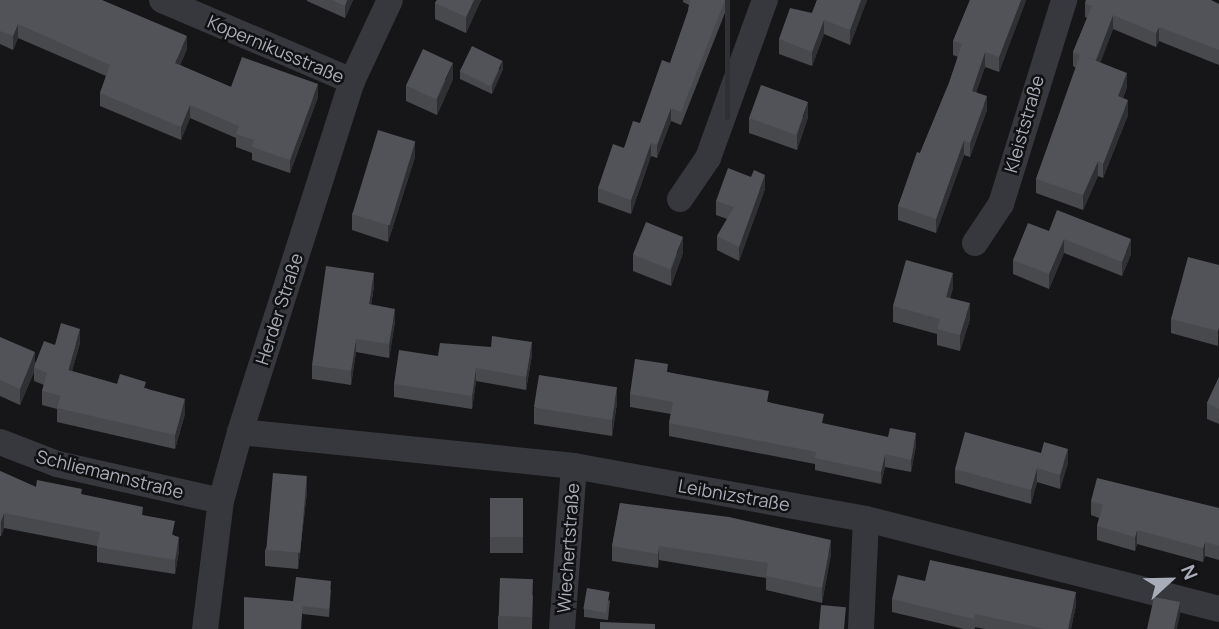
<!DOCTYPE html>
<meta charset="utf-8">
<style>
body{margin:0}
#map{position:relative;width:1219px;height:629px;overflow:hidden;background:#161618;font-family:Manrope,sans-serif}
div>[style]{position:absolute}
.minor>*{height:26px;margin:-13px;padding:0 13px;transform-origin:13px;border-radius:13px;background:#37383d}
.wall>*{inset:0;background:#47494d;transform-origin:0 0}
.shaded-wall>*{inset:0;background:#2f3033;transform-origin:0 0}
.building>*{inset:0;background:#525359;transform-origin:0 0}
span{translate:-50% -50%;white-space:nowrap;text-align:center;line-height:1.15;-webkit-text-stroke:5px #111113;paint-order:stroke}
.street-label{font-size:18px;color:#a8adb8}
.north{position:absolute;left:1135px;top:545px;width:70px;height:70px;-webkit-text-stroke:5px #111113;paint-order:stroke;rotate:68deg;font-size:19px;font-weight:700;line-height:28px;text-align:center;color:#a8adb8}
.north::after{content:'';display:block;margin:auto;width:24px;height:32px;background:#a8adb8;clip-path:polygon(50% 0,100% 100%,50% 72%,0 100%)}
</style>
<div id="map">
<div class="minor">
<div style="left:162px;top:0;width:207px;rotate:23.1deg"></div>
<div style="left:680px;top:199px;width:50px;rotate:-55.7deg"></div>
<div style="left:708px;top:158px;width:168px;rotate:-70.2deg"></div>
<div style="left:975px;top:243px;width:47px;rotate:-56.3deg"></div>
<div style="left:1001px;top:204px;width:214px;rotate:-72.8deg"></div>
<div style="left:240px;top:432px;width:336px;rotate:5.8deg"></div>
<div style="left:574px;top:466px;width:297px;rotate:10.3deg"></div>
<div style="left:866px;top:519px;width:364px;rotate:14.3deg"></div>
<div style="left:0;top:442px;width:61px;rotate:21.1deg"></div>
<div style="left:57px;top:464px;width:168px;rotate:12.7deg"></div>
<div style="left:205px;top:629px;width:129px;rotate:-82.9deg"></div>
<div style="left:221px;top:501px;width:72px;rotate:-74.6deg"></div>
<div style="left:240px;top:432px;width:368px;rotate:-72.3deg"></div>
<div style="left:352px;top:81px;width:89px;rotate:-64.9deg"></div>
<div style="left:562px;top:629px;width:163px;rotate:-85.8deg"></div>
<div style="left:861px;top:629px;width:110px;rotate:-87.4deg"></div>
</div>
<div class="wall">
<div style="clip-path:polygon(0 0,187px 49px,180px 65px,231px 87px,318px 97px,290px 173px,252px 160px,252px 153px,236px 147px,236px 138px,190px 118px,181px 140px,100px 106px,100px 93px,106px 76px,18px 38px,13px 50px,0 44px)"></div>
<div style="clip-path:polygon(307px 0,353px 0,345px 18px,307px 1px)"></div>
<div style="clip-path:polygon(437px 0,481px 0,466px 33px,435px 19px,435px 3px)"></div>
<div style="clip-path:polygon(683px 0,730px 0,681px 125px,671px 121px,657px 158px,651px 156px,631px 214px,598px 202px,598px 188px,640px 123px,670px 63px,688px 11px,689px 5px,683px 2px)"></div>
<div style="clip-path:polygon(817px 0,867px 0,850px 45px,824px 34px,812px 66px,779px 54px,779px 39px,812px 13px)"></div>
<div style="clip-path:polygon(970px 0,1026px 0,999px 72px,985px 67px,976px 92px,987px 110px,970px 157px,964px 155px,936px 233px,898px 220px,898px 206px,949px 83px,958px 57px,953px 55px,953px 41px)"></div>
<div style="clip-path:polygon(1085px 3px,1219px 4px,1219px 65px,1159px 41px,1156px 47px,1113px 29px,1100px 62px,1127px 87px,1123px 98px,1128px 115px,1103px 178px,1098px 176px,1083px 210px,1036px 193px,1036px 179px,1076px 68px,1073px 66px,1073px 52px,1087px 18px,1085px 17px)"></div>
<div style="clip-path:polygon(503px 69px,492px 94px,460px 79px,460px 71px)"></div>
<div style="clip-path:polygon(453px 79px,437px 115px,406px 101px,406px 85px)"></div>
<div style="clip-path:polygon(808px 117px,797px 150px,749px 133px,749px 118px)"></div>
<div style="clip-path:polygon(415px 157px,388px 242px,352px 230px,352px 214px)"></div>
<div style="clip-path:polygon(765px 189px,739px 261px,717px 250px,717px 236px,727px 219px,716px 215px,716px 201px)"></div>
<div style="clip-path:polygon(1049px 231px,1131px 254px,1122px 276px,1064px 253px,1049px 289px,1013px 274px,1013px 260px)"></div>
<div style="clip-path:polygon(683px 253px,671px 286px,633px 271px,633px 255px)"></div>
<div style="clip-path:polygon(1219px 265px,1218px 346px,1171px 333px,1171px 319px)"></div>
<div style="clip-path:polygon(374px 286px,371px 305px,395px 322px,389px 358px,356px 352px,351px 385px,312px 379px,312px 365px)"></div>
<div style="clip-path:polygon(953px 288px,950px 298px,970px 319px,960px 351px,937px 345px,937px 334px,893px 322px,893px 306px)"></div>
<div style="clip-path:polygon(0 337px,35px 363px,55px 345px,80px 343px,72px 371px,117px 384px,146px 388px,185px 414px,175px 449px,57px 422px,57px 409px,42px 405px,42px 391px,44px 385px,34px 381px,34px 372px,20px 405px,0 396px)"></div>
<div style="clip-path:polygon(532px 355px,526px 390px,476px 381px,472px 409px,394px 397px,394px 384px,438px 356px)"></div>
<div style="clip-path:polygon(668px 372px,769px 402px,824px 424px,916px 445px,911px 472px,885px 467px,881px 484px,815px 470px,815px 464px,669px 436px,669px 423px,671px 414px,630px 407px,630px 394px)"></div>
<div style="clip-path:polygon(1219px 377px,1219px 424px,1207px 419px,1207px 403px)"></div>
<div style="clip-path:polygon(617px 403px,612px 436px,534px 424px,534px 408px)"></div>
<div style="clip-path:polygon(1068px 463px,1060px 489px,1037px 482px,1031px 504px,955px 483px,955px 469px)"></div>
<div style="clip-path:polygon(0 471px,36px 487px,82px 495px,143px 515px,175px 536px,179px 551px,175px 574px,97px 562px,97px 546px,4px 528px,1px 536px,0 536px)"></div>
<div style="clip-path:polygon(307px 492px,298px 569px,265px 566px,265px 550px)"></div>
<div style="left:490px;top:498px;width:33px;height:55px"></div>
<div style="clip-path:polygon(1091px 501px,1219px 508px,1219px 560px,1205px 556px,1203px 562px,1137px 544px,1135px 551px,1097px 540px,1097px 526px,1099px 518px,1091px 515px)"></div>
<div style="clip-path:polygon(620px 503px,831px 554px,822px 603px,766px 590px,766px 578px,659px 560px,658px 568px,612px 561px,612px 546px)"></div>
<div style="clip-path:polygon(925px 581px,1076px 605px,1071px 629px,985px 629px,975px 627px,975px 629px,964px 629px,892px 612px,892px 599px)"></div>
<div style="clip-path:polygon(331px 589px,329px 617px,303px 614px,293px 601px)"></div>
<div style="clip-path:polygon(533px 595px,532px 629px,498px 629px,498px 616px)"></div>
<div style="clip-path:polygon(610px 600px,608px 620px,584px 617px,584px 609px)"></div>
</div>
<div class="shaded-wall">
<div style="clip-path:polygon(347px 0,353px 0,345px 18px,345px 6px)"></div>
<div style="clip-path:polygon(474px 0,481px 0,466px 33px,466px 17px)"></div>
<div style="left:725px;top:0;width:5px;height:120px"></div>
<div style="clip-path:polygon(861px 0,867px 0,850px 45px,850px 30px)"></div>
<div style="clip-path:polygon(1021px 0,1026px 0,999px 72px,999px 57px)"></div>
<div style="clip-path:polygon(1113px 15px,1113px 29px,1096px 75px,1096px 60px)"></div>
<div style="clip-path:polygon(824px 20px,824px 34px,812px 66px,812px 52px)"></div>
<div style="clip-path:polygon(18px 24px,18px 38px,13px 50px,13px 36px)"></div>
<div style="clip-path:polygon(1159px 27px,1159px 41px,1156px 47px,1156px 33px)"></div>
<div style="clip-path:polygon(187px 36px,187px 49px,175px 76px,175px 63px)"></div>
<div style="clip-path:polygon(985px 52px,985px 67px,972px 105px,972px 91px)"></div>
<div style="clip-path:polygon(503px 61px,503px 69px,492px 94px,492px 86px)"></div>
<div style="clip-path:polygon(453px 63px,453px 79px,437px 115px,437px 99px)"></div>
<div style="clip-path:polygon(1127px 73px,1127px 87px,1118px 110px,1118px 96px)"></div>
<div style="clip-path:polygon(318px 84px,318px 97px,290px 173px,290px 160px)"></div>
<div style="clip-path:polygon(987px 96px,987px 110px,970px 157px,970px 143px)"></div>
<div style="clip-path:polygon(1128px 100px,1128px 115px,1103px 178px,1103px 164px)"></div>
<div style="clip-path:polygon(808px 102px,808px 117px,797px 150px,797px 135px)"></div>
<div style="clip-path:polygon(190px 105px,190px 118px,181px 140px,181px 127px)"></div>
<div style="clip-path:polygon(671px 108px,671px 121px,657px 158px,657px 145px)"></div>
<div style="clip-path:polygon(964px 140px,964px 155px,936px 233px,936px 219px)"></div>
<div style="clip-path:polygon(415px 141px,415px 157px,388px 242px,388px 226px)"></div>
<div style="clip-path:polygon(651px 143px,651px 156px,631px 214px,631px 200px)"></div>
<div style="clip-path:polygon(1098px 161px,1098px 176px,1083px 210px,1083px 195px)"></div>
<div style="clip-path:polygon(765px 175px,765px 189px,739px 261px,739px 247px)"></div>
<div style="clip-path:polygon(683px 237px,683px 253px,671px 286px,671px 270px)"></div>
<div style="clip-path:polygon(1064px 239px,1064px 253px,1049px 289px,1049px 274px)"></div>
<div style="clip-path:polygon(1131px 239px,1131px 254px,1122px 276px,1122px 262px)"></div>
<div style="clip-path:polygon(374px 273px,374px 286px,369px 318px,369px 304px)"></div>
<div style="clip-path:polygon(953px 273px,953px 288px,946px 312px,946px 297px)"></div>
<div style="clip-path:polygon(970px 303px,970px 319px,960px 351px,960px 335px)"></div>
<div style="clip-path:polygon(395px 309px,395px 322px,389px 358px,389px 344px)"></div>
<div style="clip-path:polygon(80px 329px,80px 343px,61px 410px,61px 396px)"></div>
<div style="clip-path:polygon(356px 339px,356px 352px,351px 385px,351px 371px)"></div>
<div style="clip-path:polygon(532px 342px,532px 355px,526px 390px,526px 377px)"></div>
<div style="clip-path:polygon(35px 352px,35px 367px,34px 367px,34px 372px,20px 405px,20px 389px)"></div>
<div style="clip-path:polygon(476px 368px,476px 381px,472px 409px,472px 396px)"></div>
<div style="clip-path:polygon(617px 387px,617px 403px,612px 436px,612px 420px)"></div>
<div style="clip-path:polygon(185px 399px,185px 414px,175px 449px,175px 435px)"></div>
<div style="clip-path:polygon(916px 433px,916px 445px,911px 472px,911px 460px)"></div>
<div style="clip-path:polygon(1068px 449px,1068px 463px,1060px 489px,1060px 475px)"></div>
<div style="clip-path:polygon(885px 454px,885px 467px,881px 484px,881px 472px)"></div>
<div style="clip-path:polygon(1037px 468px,1037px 482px,1031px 504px,1031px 490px)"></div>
<div style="clip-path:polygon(307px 476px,307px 492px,298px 569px,298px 554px)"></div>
<div style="clip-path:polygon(4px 513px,4px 528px,1px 536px,1px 521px)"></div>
<div style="clip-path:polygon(1137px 530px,1137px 544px,1135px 551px,1135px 537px)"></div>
<div style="clip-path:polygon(179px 537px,179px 551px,175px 574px,175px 560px)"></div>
<div style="clip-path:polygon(831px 540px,831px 554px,822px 603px,822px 588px)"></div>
<div style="clip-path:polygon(1205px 542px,1205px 556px,1203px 562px,1203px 548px)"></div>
<div style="clip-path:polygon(659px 546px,659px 560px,658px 568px,658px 554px)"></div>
<div style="clip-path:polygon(1076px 592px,1076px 605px,1071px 629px,1068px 629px)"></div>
<div style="clip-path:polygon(1180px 602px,1180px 615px,1177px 629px,1174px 629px)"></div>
</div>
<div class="building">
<div style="clip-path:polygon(0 0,102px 0,187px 36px,175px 63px,231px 87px,242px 57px,318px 84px,290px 160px,252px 147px,254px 140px,236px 134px,239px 126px,190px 105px,181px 127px,100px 93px,110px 65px,18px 24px,13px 36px,0 31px)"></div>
<div style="clip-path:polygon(332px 0,347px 0,345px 6px)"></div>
<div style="clip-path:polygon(437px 0,474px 0,466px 17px,435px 3px)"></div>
<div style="clip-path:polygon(690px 0,725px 0,681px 112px,671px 108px,657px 145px,651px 143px,631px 200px,598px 188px,613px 144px,624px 148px,633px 121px,640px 123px,662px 60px,670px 63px,688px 11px)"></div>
<div style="clip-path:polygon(817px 0,861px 0,850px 30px,824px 20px,812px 52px,779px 39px,790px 8px,812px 13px)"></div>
<div style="clip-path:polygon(970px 0,1021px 0,999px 57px,985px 52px,972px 91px,987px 96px,970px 143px,964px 140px,936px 219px,898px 206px,917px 152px,920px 153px,949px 83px,962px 44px,953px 41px)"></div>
<div style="clip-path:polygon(1086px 0,1211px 0,1219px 4px,1219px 50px,1159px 27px,1156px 33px,1113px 15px,1096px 60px,1084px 56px,1127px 73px,1118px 96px,1128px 100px,1103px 164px,1098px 161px,1083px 195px,1036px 179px,1080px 55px,1073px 52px,1092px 6px,1085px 3px)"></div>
<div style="left:472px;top:46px;width:34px;height:28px;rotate:26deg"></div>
<div style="left:423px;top:49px;width:33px;height:40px;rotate:25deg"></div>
<div style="left:761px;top:85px;width:50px;height:35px;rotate:20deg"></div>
<div style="left:378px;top:130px;width:39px;height:88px;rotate:17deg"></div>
<div style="clip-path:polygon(728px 168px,751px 177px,754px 170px,765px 175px,739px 247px,717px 236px,734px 207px,716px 201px)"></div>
<div style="clip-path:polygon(1057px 210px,1131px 239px,1122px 262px,1064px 239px,1049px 274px,1013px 260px,1028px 223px,1049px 231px)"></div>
<div style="left:646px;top:222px;width:40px;height:35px;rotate:22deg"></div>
<div style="clip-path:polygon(1188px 257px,1219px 265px,1219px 328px,1218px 331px,1171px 319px)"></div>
<div style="clip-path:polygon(906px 260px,953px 273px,946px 297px,970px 303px,960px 335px,937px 329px,940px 319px,893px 306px)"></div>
<div style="clip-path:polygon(326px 266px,374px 273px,369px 304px,395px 309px,389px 344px,356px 339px,351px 371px,312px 365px)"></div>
<div style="clip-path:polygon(61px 323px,80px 329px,61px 396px,42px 391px,47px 373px,34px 367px,44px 341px,55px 345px)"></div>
<div style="clip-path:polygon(492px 336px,532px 342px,526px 377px,476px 368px,472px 396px,394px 384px,399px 350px,438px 356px,440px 343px,491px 347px)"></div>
<div style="clip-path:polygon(0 337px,35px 352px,20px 389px,0 380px)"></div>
<div style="clip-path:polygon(635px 359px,668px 364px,667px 372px,769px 391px,767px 402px,824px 414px,822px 423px,888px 437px,890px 428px,916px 433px,911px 460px,885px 454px,881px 472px,815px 458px,816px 452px,669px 423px,673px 402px,630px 394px)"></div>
<div style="clip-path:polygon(68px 370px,117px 384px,120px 374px,146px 382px,144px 388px,185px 399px,175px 435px,57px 408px)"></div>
<div style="left:539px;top:375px;width:79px;height:33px;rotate:9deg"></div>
<div style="clip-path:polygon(1219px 377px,1219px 409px,1207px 403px)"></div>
<div style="clip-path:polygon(965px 432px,1041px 453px,1044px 442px,1068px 449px,1060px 475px,1037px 468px,1031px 490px,955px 469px)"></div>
<div style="clip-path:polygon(0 471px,36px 487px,37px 480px,82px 489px,81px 494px,143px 507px,142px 515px,175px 521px,172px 535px,179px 537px,175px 560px,97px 547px,100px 532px,4px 513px,1px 521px,0 521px)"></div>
<div style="left:273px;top:473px;width:34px;height:77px;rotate:5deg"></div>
<div style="clip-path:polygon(1097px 478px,1219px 508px,1219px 546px,1205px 542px,1203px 548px,1137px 530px,1135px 537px,1097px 526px,1103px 505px,1091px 501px)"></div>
<div style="left:490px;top:498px;width:33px;height:39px"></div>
<div style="clip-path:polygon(620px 503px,729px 517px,831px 540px,822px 588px,766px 576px,768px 563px,659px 546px,658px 554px,612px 546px)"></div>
<div style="clip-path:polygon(930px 560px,1076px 592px,1068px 629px,1045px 629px,975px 614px,974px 619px,892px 599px,898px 575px,925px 581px)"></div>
<div style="clip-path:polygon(296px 577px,331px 581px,329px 609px,303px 606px,303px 602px,293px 601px)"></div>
<div style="left:500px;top:578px;width:33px;height:38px;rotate:2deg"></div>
<div style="left:587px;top:588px;width:23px;height:21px;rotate:10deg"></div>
<div style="clip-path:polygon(244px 597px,303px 602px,301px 629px,244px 629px)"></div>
<div style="clip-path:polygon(1154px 597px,1180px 602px,1174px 629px,1147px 629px)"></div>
<div style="left:821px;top:605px;width:25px;height:24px;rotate:5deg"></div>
<div style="clip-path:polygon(600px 622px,655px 624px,655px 629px,600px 629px)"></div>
</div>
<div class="street-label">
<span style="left:276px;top:49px;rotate:23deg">Kopernikusstraße</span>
<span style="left:1024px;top:124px;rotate:-74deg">Kleiststraße</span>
<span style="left:279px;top:309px;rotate:-72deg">Herder Straße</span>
<span style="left:110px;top:474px;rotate:14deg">Schliemannstraße</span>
<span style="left:734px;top:495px;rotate:10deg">Leibnizstraße</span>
<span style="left:568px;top:548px;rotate:-86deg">Wiechertstraße</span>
</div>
<div class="north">N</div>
</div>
